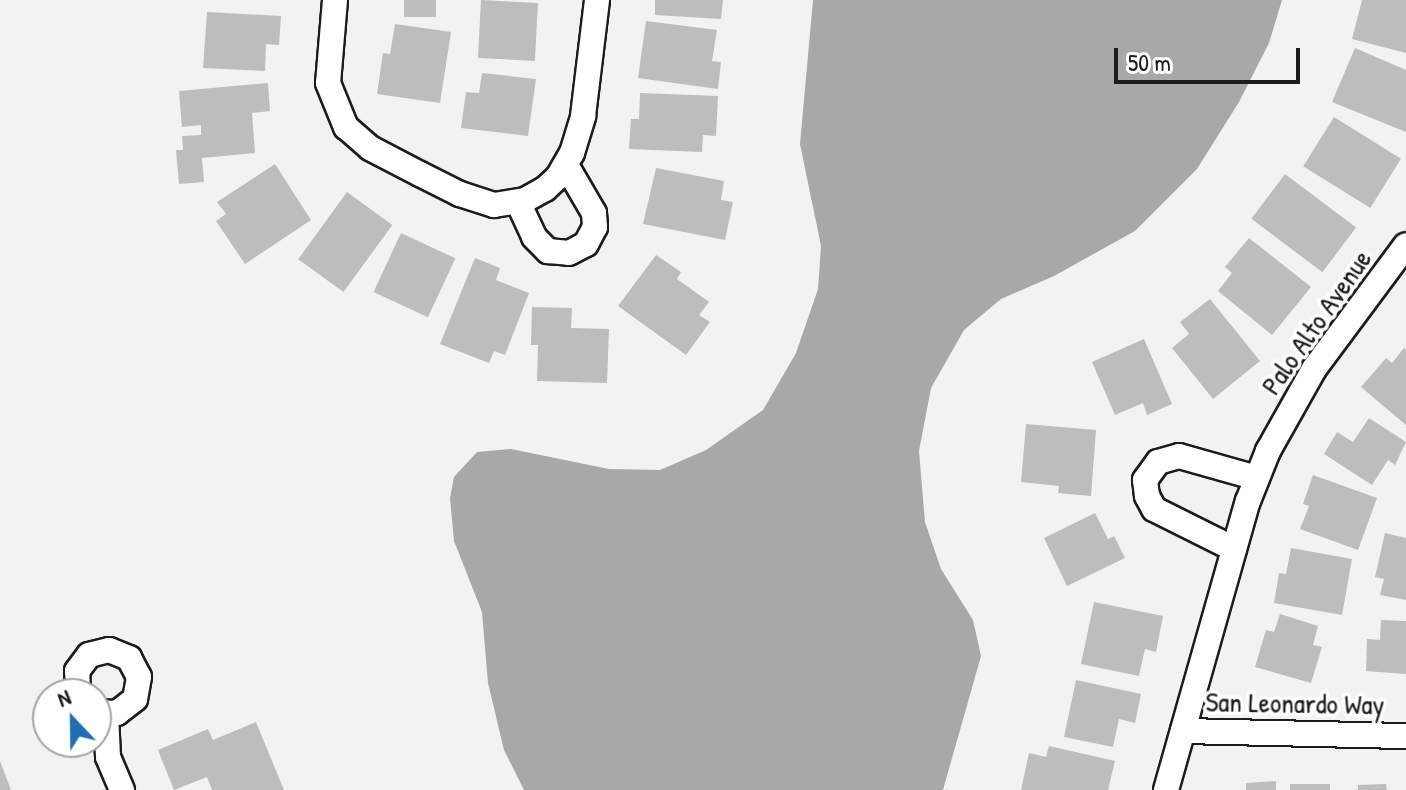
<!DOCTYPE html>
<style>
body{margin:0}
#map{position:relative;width:1406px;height:790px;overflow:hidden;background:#f2f2f2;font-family:"Patrick Hand",sans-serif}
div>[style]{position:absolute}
.water>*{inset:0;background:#a8a8a8}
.building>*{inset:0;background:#bdbdbd;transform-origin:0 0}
.roads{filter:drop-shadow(2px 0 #1c1c1c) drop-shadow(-2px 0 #1c1c1c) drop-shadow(0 2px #1c1c1c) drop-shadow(0 -2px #1c1c1c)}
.minor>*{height:24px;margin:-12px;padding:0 12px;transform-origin:12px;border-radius:12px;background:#fff}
span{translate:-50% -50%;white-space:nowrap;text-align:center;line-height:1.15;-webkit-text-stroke:7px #fff;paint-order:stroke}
.street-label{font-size:28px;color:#1c1c1c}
.north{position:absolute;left:32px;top:678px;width:80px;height:80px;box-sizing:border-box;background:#fff;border:2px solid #a4a4a4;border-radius:50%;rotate:338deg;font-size:22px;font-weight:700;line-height:32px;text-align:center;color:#1c1c1c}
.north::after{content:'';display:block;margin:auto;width:28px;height:36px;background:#1f6fb2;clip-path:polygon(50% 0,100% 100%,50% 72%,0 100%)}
.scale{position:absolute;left:1114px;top:48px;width:186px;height:36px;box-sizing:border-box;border:4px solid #1c1c1c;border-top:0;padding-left:10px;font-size:24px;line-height:28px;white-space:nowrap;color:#1c1c1c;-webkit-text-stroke:6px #fff;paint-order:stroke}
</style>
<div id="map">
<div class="water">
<div style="clip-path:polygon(813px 0,1282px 0,1269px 43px,1239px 102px,1197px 169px,1135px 231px,1054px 276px,1001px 299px,964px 330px,931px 388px,919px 451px,925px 522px,941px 569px,973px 620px,981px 656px,943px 790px,524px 790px,504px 750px,488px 683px,482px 612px,454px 541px,450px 498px,454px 477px,477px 452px,511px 449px,609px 469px,660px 470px,706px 450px,763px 410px,796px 353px,818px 289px,821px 246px,800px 144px)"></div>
</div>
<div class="building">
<div style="left:404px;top:0;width:32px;height:17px"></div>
<div style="left:481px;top:0;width:57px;height:58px;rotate:3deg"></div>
<div style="clip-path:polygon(655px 0,723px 0,721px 19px,655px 15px)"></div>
<div style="clip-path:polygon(1362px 0,1406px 0,1406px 53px,1352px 39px)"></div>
<div style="clip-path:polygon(207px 12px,281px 16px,279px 45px,266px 44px,265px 71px,203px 68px)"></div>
<div style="clip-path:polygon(646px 21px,717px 30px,712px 61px,721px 62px,718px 89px,638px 78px)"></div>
<div style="clip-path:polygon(395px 24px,451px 32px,440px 103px,377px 94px,383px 53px,390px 54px)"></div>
<div style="clip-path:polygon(1355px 48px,1406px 70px,1406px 132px,1332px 102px)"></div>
<div style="clip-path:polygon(482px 73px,536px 79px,528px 136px,461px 128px,466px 92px,479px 93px)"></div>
<div style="clip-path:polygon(268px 83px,270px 111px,252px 113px,255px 153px,202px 158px,204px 182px,179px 184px,176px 150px,183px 150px,182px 136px,201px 135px,201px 125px,182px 127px,179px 91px)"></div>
<div style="clip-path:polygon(640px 93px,718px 96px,716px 136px,703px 135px,702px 152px,629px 149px,631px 119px,639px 119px)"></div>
<div style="left:1334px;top:117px;width:79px;height:58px;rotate:32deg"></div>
<div style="clip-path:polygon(275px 164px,311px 220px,245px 264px,216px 221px,226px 214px,217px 202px)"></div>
<div style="clip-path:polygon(656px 168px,724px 181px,721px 200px,733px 202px,725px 240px,643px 224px)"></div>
<div style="left:1285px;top:174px;width:89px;height:56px;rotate:37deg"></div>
<div style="left:347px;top:192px;width:56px;height:83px;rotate:36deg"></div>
<div style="left:401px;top:233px;width:60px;height:65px;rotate:25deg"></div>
<div style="clip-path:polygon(1249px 238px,1311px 287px,1272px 335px,1218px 291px,1232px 273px,1225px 267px)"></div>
<div style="clip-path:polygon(656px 255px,681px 272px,677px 279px,709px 302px,699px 315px,710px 322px,686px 355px,618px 306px)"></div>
<div style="clip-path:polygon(475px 258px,500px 268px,496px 280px,529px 293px,505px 355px,494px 351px,489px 363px,440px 344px)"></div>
<div style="clip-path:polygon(1210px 299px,1260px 361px,1213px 399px,1172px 348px,1189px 334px,1180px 322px)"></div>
<div style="clip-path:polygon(532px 307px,572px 308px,571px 328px,609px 329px,607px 383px,537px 381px,538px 345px,531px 345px)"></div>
<div style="clip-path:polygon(1144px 339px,1172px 404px,1147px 415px,1143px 403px,1115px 415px,1092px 362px)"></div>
<div style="clip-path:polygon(1404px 348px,1406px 350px,1406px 425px,1361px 387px,1386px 358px,1392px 363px)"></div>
<div style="clip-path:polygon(1369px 418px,1406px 442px,1395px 465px,1388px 460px,1372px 485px,1324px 454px,1337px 432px,1353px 442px)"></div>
<div style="clip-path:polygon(1026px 424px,1096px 430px,1091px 496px,1058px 493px,1059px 486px,1021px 482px)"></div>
<div style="clip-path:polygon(1313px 475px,1377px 498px,1358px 550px,1300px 529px,1309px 506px,1303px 504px)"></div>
<div style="clip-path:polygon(1095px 513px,1108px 539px,1114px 536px,1125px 558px,1067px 586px,1044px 538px)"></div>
<div style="clip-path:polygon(1385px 533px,1406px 538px,1406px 600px,1380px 595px,1384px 579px,1375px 577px)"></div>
<div style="clip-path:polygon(1291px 548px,1352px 559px,1342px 615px,1274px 603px,1279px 573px,1286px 574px)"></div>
<div style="clip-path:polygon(1094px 602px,1163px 616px,1156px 652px,1145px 649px,1139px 676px,1081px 664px)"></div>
<div style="clip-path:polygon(1280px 614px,1318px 626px,1313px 645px,1322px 647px,1311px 683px,1255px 667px,1266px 630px,1274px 632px)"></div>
<div style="clip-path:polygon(1381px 620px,1406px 621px,1406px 674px,1366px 671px,1367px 639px,1380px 640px)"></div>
<div style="clip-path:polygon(1076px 680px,1141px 694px,1135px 723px,1119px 719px,1113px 747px,1064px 737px)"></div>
<div style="clip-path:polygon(256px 722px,284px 790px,212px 790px,207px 777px,174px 790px,158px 750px,208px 729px,213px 740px)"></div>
<div style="clip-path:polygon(1049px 746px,1115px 761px,1108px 790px,1021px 790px,1029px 753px,1046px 757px)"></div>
<div style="clip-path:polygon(0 762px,0 761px,11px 790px,0 790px)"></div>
<div style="clip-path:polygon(1276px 781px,1276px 790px,1246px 790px,1246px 783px)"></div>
<div style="left:1290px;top:784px;width:40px;height:6px"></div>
<div style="clip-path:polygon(1386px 784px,1387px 790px,1358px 790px,1358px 785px)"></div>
</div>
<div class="roads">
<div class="minor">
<div style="left:335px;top:0;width:83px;rotate:94.8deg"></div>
<div style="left:328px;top:83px;width:48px;rotate:67.8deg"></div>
<div style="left:346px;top:127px;width:32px;rotate:41deg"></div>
<div style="left:370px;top:148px;width:56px;rotate:27.5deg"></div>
<div style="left:420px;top:174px;width:45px;rotate:26.6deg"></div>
<div style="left:460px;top:194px;width:36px;rotate:18deg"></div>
<div style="left:494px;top:205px;width:31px;rotate:-9deg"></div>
<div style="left:525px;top:200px;width:23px;rotate:-29deg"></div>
<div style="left:545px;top:189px;width:18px;rotate:-43deg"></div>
<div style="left:558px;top:177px;width:28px;rotate:-60deg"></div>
<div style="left:572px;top:153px;width:39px;rotate:-73deg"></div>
<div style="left:583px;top:116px;width:117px;rotate:-83.1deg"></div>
<div style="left:518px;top:202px;width:38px;rotate:65deg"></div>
<div style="left:534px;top:237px;width:20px;rotate:45deg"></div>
<div style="left:548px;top:251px;width:21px;rotate:5deg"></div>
<div style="left:569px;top:253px;width:19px;rotate:-28deg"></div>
<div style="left:586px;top:244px;width:19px;rotate:-62deg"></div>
<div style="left:595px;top:227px;width:14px;rotate:-94deg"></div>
<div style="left:594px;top:213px;width:56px;rotate:-120.3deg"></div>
<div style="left:1234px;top:549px;width:89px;rotate:-153.4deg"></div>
<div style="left:1154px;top:509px;width:15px;rotate:-118deg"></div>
<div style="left:1147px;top:496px;width:16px;rotate:-97deg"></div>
<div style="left:1145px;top:480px;width:22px;rotate:-54deg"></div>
<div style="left:1158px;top:462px;width:22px;rotate:-16deg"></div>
<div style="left:1179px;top:456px;width:81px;rotate:15.8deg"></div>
<div style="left:78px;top:694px;width:23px;rotate:-92deg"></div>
<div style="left:77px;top:671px;width:20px;rotate:-53deg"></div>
<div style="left:89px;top:655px;width:21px;rotate:-14deg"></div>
<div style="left:109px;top:650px;width:22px;rotate:22deg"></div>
<div style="left:129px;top:658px;width:21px;rotate:62deg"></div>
<div style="left:139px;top:677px;width:22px;rotate:100deg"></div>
<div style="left:135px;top:699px;width:23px;rotate:142deg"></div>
<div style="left:117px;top:713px;width:21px;rotate:-177deg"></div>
<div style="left:106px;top:714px;width:43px;rotate:87.3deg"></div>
<div style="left:108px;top:757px;width:36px;rotate:67deg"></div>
<div style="left:1183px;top:731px;width:223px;rotate:1.3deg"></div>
<div style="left:1166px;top:790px;width:300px;rotate:-74.2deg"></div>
<div style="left:1248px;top:501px;width:54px;rotate:-68.2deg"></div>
<div style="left:1268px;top:451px;width:94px;rotate:-60.7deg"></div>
<div style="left:1314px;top:369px;width:154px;rotate:-53.4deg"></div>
</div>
</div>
<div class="street-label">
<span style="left:1316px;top:322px;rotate:-55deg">Palo Alto Avenue</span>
<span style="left:1295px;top:703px;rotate:1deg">San Leonardo Way</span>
</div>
<div class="north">N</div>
<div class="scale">50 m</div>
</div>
